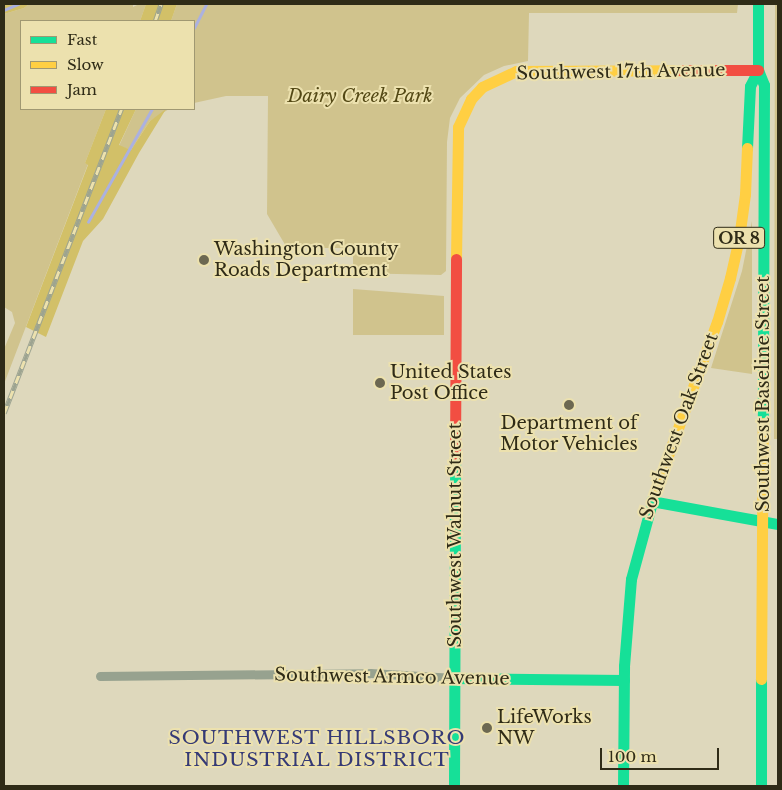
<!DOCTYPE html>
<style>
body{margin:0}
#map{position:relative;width:782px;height:790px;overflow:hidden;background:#ded8bc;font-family:"Libre Baskerville",serif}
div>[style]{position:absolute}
.green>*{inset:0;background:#d0c38d}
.forest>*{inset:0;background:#d2c068}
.stream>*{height:2.5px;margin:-1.25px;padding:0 1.25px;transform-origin:1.25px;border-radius:1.25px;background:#abb1e0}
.street>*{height:9px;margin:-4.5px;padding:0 4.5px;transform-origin:4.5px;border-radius:4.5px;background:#97a28f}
.fast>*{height:11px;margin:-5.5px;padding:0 5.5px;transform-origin:5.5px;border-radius:5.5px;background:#16e098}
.slow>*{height:11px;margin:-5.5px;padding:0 5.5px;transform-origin:5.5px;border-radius:5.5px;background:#ffcf43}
.jam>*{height:11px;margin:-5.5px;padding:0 5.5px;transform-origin:5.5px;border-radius:5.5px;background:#f24e42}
.rail>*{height:4.5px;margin-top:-2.25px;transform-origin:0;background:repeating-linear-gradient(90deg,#ece1ae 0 8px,#9da491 0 16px);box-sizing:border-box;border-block:1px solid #9da491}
.dots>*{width:14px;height:14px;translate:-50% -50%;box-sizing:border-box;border:2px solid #ece1ae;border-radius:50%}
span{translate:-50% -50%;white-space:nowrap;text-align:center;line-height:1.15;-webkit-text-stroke:4px #ece1ae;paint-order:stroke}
.shield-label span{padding:1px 4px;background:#ece1ae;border:1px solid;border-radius:4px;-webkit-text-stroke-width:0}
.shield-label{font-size:16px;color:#2f2b17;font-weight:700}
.street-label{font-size:18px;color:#2f2b17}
.park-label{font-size:18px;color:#534815;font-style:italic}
.poi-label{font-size:18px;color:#2f2b17}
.left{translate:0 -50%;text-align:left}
.neighbourhood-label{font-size:19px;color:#353a76;letter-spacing:1px}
.frame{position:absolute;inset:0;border:5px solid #2f2b17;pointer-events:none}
.legend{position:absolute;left:20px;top:20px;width:175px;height:90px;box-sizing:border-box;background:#ece1ae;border:1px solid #a09872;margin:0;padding:6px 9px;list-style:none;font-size:15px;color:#2f2b17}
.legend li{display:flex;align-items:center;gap:10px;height:25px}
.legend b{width:25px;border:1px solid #a09872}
.scale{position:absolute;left:600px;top:748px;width:119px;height:22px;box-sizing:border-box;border:2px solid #2f2b17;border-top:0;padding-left:6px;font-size:15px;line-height:18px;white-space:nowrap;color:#2f2b17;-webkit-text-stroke:4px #ece1ae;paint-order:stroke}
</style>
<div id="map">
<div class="green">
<div style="clip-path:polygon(29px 4px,133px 4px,133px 7px,139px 4px,146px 4px,140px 21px,21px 21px,21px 109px,106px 109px,85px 163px,88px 164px,4px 384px,4px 349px,15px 323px,12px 312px,4px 307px,4px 14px,24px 8px)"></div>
<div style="clip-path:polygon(177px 4px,738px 4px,737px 13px,529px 13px,528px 61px,504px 66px,484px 75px,460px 98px,450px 118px,447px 142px,446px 271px,441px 275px,353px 273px,353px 248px,287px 248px,267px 214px,268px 96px,226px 96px,194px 103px,194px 21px,171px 21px)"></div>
<div style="clip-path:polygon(775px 4px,778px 4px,778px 439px,774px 439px)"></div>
<div style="clip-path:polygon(136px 109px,169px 109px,150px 121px,131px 150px,119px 146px)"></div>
<div style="clip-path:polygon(752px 221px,752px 374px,711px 368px,742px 271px)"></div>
<div style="clip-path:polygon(353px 289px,444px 296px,444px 335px,353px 335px)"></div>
</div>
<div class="forest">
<div style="clip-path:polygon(4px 4px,29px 4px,24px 8px,4px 14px)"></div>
<div style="clip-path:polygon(146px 4px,177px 4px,171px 21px,140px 21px)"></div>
<div style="clip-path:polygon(106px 109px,136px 109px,119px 145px,131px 150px,150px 121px,166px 109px,139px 153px,103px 219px,83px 241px,46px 337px,26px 327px,88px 165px,85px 163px)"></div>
</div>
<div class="stream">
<div style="left:4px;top:10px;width:15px;rotate:-23deg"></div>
<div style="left:194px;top:28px;width:27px;rotate:-63deg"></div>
<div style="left:88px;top:222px;width:130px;rotate:-60.5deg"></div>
</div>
<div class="street">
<div style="left:100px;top:676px;width:270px;rotate:-0.6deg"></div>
<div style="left:370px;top:673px;width:84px;rotate:3.4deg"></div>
</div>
<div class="fast">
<div style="left:758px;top:4px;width:66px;rotate:90deg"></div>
<div style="left:758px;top:70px;width:16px;rotate:68deg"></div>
<div style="left:764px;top:85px;width:338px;rotate:90.2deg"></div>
<div style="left:747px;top:148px;width:62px;rotate:-87.2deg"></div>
<div style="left:750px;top:86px;width:18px;rotate:-63deg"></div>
<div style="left:651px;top:501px;width:129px;rotate:10.3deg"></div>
<div style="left:454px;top:678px;width:170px;rotate:0.7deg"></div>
<div style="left:454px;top:786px;width:327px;rotate:-89.8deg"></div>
<div style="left:623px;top:786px;width:120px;rotate:-89.5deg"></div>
<div style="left:624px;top:666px;width:87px;rotate:-85.4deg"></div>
<div style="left:631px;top:579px;width:91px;rotate:-74.7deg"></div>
<div style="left:761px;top:786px;width:107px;rotate:-90deg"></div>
</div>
<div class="slow">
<div style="left:456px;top:259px;width:132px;rotate:-89.1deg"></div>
<div style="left:458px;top:127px;width:31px;rotate:-65deg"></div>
<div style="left:471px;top:99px;width:16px;rotate:-47deg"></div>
<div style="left:482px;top:87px;width:38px;rotate:-25deg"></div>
<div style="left:516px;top:71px;width:164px;rotate:-0.3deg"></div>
<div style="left:655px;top:491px;width:180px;rotate:-69.9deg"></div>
<div style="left:717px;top:322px;width:46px;rotate:-73.5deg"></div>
<div style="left:730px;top:278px;width:41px;rotate:-77.3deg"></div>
<div style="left:739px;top:238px;width:44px;rotate:-82.2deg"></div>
<div style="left:745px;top:194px;width:46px;rotate:-87.5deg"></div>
<div style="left:761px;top:679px;width:256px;rotate:-89.6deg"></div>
</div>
<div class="jam">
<div style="left:680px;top:70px;width:78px"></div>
<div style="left:455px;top:459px;width:200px;rotate:-89.7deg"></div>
</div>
<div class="rail">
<div style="left:155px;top:21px;width:18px;rotate:-71deg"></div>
<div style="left:4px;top:413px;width:326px;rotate:-68.9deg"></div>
</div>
<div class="dots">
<div style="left:204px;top:260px;background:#6c6851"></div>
<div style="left:380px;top:383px;background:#6c6851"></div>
<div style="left:569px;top:405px;background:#6c6851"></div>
<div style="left:487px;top:728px;background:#6c6851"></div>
</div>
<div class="shield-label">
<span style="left:739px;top:238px">OR 8</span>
</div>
<div class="street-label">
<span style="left:621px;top:72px;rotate:-1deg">Southwest 17th Avenue</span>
<span style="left:763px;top:394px;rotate:-90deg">Southwest Baseline Street</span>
<span style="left:679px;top:426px;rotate:-70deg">Southwest Oak Street</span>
<span style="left:455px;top:535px;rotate:-90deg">Southwest Walnut Street</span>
<span style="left:392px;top:677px;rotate:1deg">Southwest Armco Avenue</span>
</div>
<div class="park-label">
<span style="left:360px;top:96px">Dairy Creek Park</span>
</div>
<div class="poi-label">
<span class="left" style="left:214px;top:260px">Washington County<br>Roads Department</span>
<span class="left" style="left:390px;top:383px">United States<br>Post Office</span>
<span style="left:569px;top:434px">Department of<br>Motor Vehicles</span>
<span class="left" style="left:497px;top:728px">LifeWorks<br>NW</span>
</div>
<div class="neighbourhood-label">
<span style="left:317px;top:749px">SOUTHWEST HILLSBORO<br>INDUSTRIAL DISTRICT</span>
</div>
<div class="frame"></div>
<ul class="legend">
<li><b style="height:6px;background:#16e098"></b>Fast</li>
<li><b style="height:6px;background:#ffcf43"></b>Slow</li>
<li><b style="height:6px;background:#f24e42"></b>Jam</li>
</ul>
<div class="scale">100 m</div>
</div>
